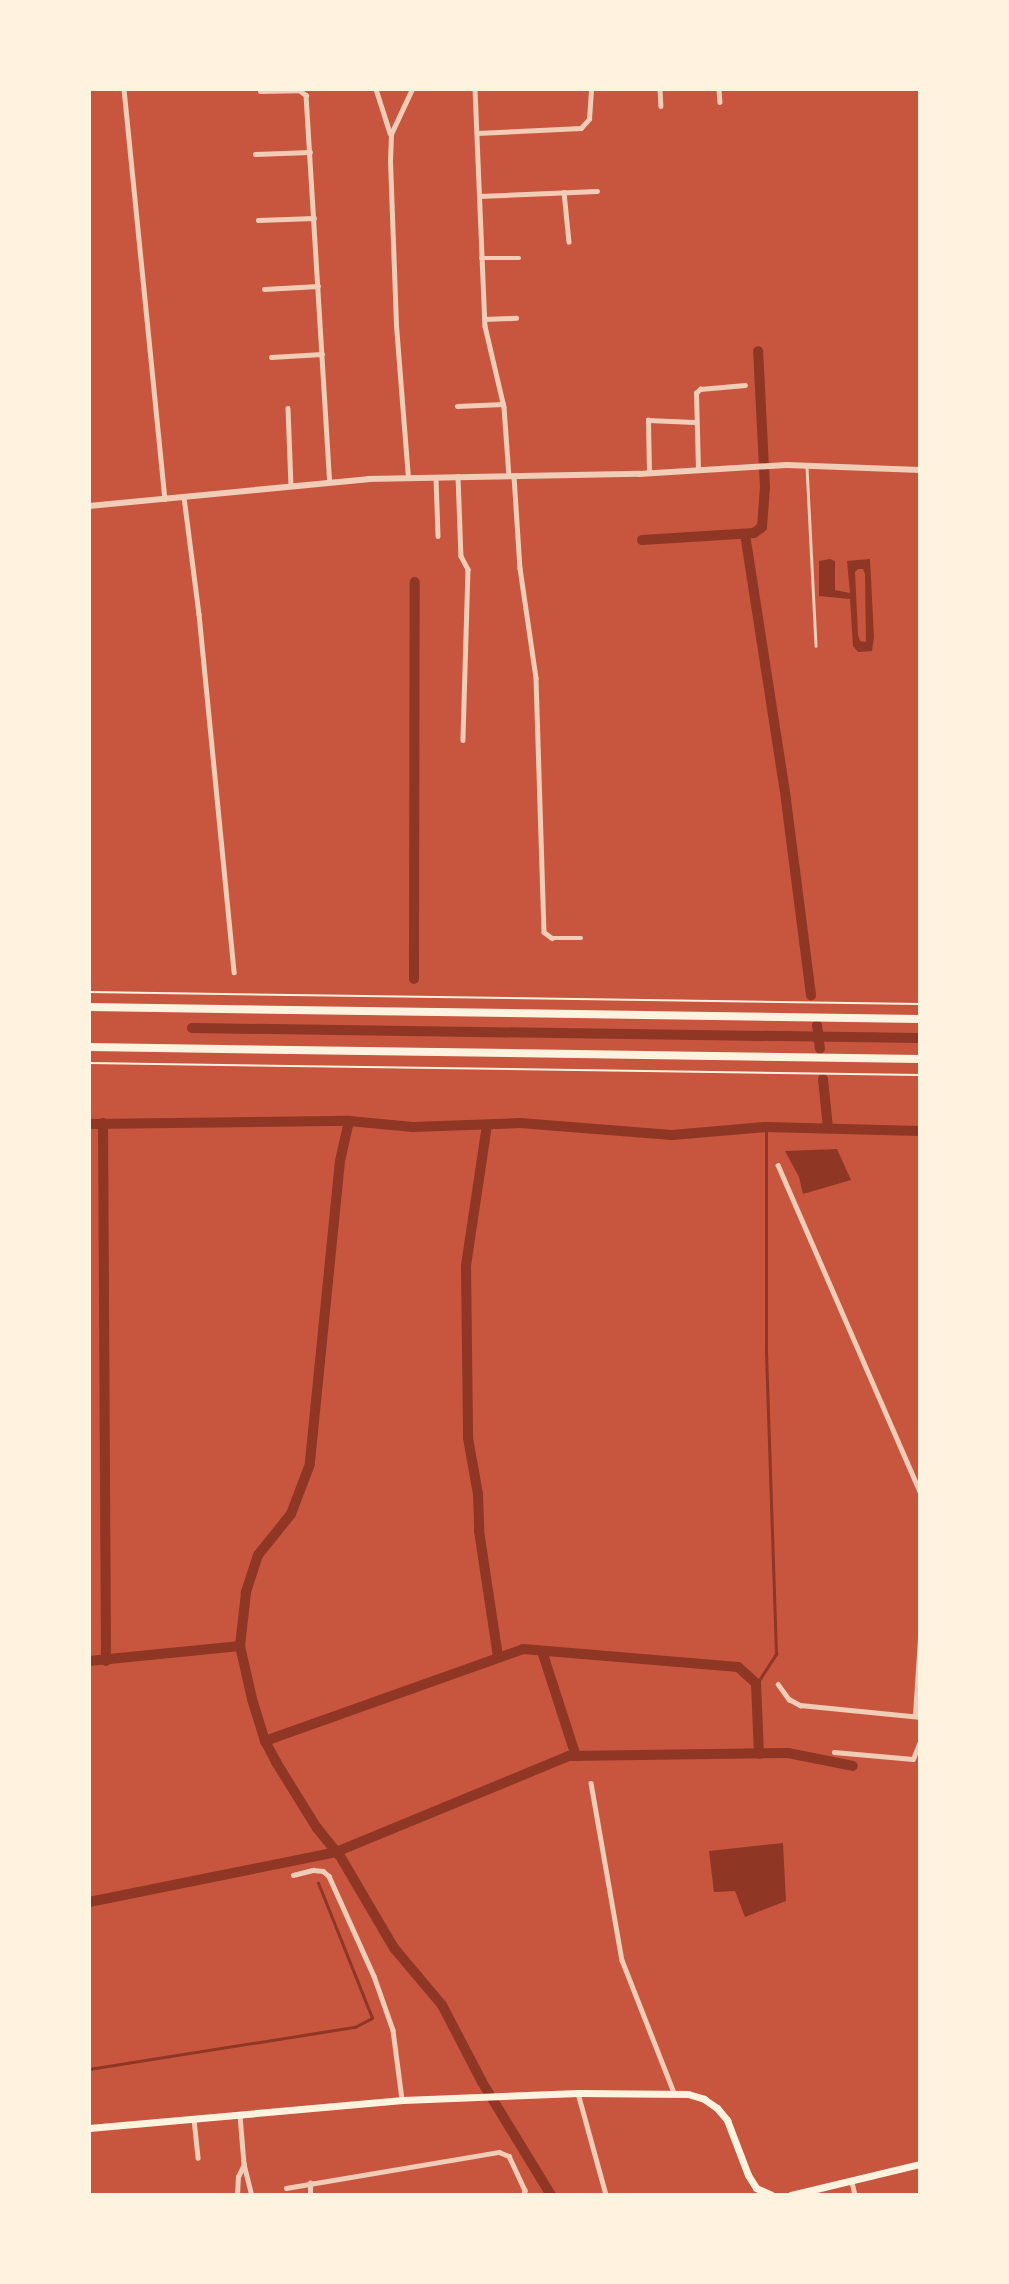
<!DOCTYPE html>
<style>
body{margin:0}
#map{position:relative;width:1009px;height:2284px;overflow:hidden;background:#c8553d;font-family:"Titillium Web",sans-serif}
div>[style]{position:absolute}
.water>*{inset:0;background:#8f3625}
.stream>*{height:2.5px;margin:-1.25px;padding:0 1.25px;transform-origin:1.25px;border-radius:1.25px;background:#8f3625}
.canal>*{height:10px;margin:-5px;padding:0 5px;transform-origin:5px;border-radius:5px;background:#8f3625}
.path>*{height:2px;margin:-1px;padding:0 1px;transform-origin:1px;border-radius:1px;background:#fff3e0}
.service>*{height:2.5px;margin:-1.25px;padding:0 1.25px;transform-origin:1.25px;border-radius:1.25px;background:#f1ccb7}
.minor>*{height:4.5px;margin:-2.25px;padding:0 2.25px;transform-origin:2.25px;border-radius:2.25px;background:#f1ccb7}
.tertiary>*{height:6px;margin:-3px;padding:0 3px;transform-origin:3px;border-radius:3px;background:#f1ccb7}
.secondary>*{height:7px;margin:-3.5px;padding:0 3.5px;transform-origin:3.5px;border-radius:3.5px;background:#fff3e0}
.primary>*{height:8px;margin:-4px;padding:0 4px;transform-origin:4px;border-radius:4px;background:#fff3e0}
span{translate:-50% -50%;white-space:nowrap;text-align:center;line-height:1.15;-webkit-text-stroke:6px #fff3e0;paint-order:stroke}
.frame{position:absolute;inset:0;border:91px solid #fff3e0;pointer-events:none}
</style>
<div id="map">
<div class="water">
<div style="clip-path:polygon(evenodd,830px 559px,835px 561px,835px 590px,850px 593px,847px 561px,870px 559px,874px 637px,872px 651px,858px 652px,853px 646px,850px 599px,819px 596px,819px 561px,830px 559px,858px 569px,863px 569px,865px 574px,866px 642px,860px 641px,858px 635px,855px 572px,858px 569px)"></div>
<div style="clip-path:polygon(837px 1149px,851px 1180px,803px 1194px,799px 1177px,785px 1151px)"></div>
<div style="clip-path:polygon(783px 1843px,786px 1901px,745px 1917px,735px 1891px,714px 1892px,709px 1851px)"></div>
</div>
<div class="stream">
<div style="left:756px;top:1685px;width:37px;rotate:-57deg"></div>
<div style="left:776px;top:1654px;width:304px;rotate:-91.9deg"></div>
<div style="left:766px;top:1350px;width:223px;rotate:-90deg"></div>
<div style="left:89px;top:2069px;width:269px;rotate:-9deg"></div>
<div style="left:355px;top:2027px;width:19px;rotate:-28deg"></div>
<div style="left:372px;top:2018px;width:145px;rotate:-111.8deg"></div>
</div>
<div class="canal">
<div style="left:745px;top:534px;width:269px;rotate:81.2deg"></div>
<div style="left:786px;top:800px;width:197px;rotate:82.7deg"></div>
<div style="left:642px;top:540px;width:112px;rotate:-3.6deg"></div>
<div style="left:754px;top:533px;width:10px;rotate:-37deg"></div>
<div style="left:762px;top:527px;width:40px;rotate:-85.7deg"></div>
<div style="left:765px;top:487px;width:136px;rotate:-92.9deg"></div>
<div style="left:414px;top:979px;width:397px;rotate:-89.9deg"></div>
<div style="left:817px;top:1025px;width:24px;rotate:83deg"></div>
<div style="left:192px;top:1028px;width:728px;rotate:0.79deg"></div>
<div style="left:823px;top:1079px;width:49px;rotate:84.2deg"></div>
<div style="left:349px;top:1121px;width:41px;rotate:102.7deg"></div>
<div style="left:340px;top:1161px;width:304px;rotate:95.7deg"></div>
<div style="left:310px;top:1464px;width:53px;rotate:110.8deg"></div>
<div style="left:291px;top:1514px;width:53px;rotate:128.8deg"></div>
<div style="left:258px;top:1555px;width:40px;rotate:108deg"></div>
<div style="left:246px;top:1593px;width:53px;rotate:96.5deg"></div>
<div style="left:240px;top:1646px;width:54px;rotate:77.2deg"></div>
<div style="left:252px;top:1699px;width:44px;rotate:72.8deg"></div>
<div style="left:265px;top:1741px;width:24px;rotate:62deg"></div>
<div style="left:276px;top:1762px;width:78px;rotate:58.2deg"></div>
<div style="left:317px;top:1828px;width:36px;rotate:51deg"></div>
<div style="left:340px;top:1856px;width:107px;rotate:59.6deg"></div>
<div style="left:394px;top:1948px;width:75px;rotate:49.9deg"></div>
<div style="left:442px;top:2005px;width:87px;rotate:62.5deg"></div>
<div style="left:482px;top:2082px;width:132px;rotate:58.6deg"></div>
<div style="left:103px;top:1123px;width:538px;rotate:89.68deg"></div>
<div style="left:89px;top:1124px;width:260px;rotate:-0.7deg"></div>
<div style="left:349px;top:1121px;width:64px;rotate:5.4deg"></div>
<div style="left:413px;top:1127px;width:107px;rotate:-2.1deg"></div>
<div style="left:520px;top:1123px;width:152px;rotate:4.5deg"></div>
<div style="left:672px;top:1135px;width:94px;rotate:-4.9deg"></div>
<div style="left:766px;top:1127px;width:154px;rotate:1.5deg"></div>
<div style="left:487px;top:1125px;width:143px;rotate:98.5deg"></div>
<div style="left:466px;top:1266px;width:172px;rotate:89.3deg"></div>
<div style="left:468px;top:1438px;width:57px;rotate:79.9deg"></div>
<div style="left:478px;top:1494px;width:37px;rotate:88deg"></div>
<div style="left:479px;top:1531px;width:127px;rotate:81.4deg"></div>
<div style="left:542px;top:1651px;width:110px;rotate:72.1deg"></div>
<div style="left:89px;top:1661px;width:152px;rotate:-5.7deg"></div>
<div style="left:265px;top:1741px;width:274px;rotate:-19.6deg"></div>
<div style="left:523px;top:1649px;width:216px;rotate:4.8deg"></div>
<div style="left:738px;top:1667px;width:24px;rotate:42deg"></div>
<div style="left:756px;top:1683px;width:71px;rotate:87.6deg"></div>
<div style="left:89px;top:1902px;width:252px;rotate:-11.4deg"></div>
<div style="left:336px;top:1852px;width:252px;rotate:-22.4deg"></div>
<div style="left:569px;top:1756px;width:219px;rotate:-0.8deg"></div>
<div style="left:788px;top:1753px;width:66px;rotate:11.3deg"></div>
</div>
<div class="path">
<div style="left:89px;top:992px;width:831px;rotate:0.83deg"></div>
<div style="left:89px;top:1063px;width:831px;rotate:0.83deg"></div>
</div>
<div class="service">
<div style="left:807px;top:467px;width:179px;rotate:87.1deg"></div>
</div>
<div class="minor">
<div style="left:124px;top:89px;width:412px;rotate:84.3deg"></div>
<div style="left:376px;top:89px;width:46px;rotate:72.3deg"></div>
<div style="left:475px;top:89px;width:237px;rotate:87.6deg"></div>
<div style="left:485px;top:326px;width:83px;rotate:76.8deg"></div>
<div style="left:504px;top:407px;width:69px;rotate:85.9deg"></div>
<div style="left:660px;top:89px;width:17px;rotate:87deg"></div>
<div style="left:719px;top:89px;width:13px;rotate:86deg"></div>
<div style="left:260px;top:91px;width:39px;rotate:-1deg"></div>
<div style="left:299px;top:90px;width:9px;rotate:36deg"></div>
<div style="left:306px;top:95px;width:388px;rotate:86.5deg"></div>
<div style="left:477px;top:133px;width:104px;rotate:-2.8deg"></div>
<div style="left:581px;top:128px;width:12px;rotate:-48deg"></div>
<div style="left:589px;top:119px;width:30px;rotate:-86deg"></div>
<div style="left:255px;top:154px;width:55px;rotate:-2.1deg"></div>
<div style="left:564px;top:192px;width:50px;rotate:84.3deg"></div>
<div style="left:479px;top:196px;width:118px;rotate:-2.4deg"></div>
<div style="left:258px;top:220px;width:56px;rotate:-2deg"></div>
<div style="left:481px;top:258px;width:38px"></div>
<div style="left:264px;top:289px;width:54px;rotate:-3.2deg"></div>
<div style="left:484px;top:319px;width:32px;rotate:-2deg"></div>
<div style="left:271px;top:357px;width:51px;rotate:-3.4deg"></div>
<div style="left:457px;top:406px;width:46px;rotate:-2.5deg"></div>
<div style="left:288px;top:408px;width:78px;rotate:87.8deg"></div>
<div style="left:698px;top:470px;width:77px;rotate:-91.5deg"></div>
<div style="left:696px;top:393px;width:6px;rotate:-45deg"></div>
<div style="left:700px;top:389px;width:45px;rotate:-5.1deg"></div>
<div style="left:649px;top:473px;width:53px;rotate:-91.1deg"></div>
<div style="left:648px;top:420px;width:46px;rotate:2.5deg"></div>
<div style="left:458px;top:476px;width:80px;rotate:87.9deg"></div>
<div style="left:461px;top:556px;width:15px;rotate:62deg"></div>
<div style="left:468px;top:569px;width:171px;rotate:91.7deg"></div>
<div style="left:514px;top:476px;width:92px;rotate:86.3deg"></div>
<div style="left:520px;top:568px;width:111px;rotate:81.7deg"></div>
<div style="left:536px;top:678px;width:254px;rotate:88.2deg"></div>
<div style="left:544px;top:932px;width:10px;rotate:37deg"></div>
<div style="left:552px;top:938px;width:29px"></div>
<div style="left:408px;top:478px;width:153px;rotate:-94.5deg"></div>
<div style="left:396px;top:325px;width:163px;rotate:-92.1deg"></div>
<div style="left:390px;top:162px;width:28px;rotate:-88deg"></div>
<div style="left:391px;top:134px;width:50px;rotate:-65deg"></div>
<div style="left:436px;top:478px;width:58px;rotate:88deg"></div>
<div style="left:184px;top:497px;width:118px;rotate:82.7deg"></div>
<div style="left:199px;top:614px;width:360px;rotate:84.4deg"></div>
<div style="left:778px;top:1165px;width:357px;rotate:66.5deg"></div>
<div style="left:778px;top:1684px;width:19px;rotate:54deg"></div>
<div style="left:789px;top:1699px;width:13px;rotate:29deg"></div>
<div style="left:800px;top:1705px;width:121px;rotate:5.7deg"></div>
<div style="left:915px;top:1715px;width:78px;rotate:-86.3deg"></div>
<div style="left:834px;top:1752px;width:79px;rotate:5.1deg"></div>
<div style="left:913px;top:1759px;width:18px;rotate:-68deg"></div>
<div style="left:591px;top:1783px;width:180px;rotate:80.1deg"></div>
<div style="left:622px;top:1960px;width:143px;rotate:68.6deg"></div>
<div style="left:293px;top:1875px;width:21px;rotate:-14deg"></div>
<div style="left:313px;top:1870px;width:10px;rotate:6deg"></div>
<div style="left:323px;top:1871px;width:8px;rotate:40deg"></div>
<div style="left:329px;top:1876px;width:110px;rotate:65.8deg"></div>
<div style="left:374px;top:1976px;width:57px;rotate:70.6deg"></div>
<div style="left:393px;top:2030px;width:70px;rotate:82.6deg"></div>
<div style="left:578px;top:2093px;width:106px;rotate:74.6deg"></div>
<div style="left:240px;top:2115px;width:49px;rotate:85.3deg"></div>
<div style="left:244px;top:2164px;width:32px;rotate:76deg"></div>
<div style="left:194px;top:2119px;width:39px;rotate:84deg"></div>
<div style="left:852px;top:2182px;width:13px;rotate:77deg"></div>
<div style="left:286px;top:2188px;width:216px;rotate:-9.6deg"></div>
<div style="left:499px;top:2152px;width:11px;rotate:22deg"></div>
<div style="left:509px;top:2156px;width:38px;rotate:65deg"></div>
<div style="left:525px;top:2190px;width:5px;rotate:101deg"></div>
<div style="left:237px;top:2195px;width:18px;rotate:-87deg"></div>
<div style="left:238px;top:2177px;width:14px;rotate:-65deg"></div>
<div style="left:310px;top:2195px;width:12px;rotate:-90deg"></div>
</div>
<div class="tertiary">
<div style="left:89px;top:506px;width:280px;rotate:-5.5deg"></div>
<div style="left:368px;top:479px;width:271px;rotate:-1.1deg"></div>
<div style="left:639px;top:474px;width:148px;rotate:-3.5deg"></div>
<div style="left:787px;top:465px;width:133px;rotate:2.2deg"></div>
</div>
<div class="secondary">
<div style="left:89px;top:2128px;width:315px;rotate:-5.1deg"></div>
<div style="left:403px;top:2100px;width:175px;rotate:-2.3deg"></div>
<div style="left:578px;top:2093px;width:110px;rotate:0.5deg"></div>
<div style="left:688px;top:2094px;width:17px;rotate:17deg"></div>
<div style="left:704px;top:2099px;width:16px;rotate:35deg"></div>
<div style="left:717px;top:2108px;width:16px;rotate:50deg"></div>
<div style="left:727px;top:2120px;width:59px;rotate:69.1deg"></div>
<div style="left:748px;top:2175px;width:15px;rotate:58deg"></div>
<div style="left:756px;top:2188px;width:17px;rotate:24deg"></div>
<div style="left:791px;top:2195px;width:133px;rotate:-13.5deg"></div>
</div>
<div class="primary">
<div style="left:89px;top:1007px;width:831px;rotate:0.83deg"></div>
<div style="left:89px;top:1047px;width:831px;rotate:0.83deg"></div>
</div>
<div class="frame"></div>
</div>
